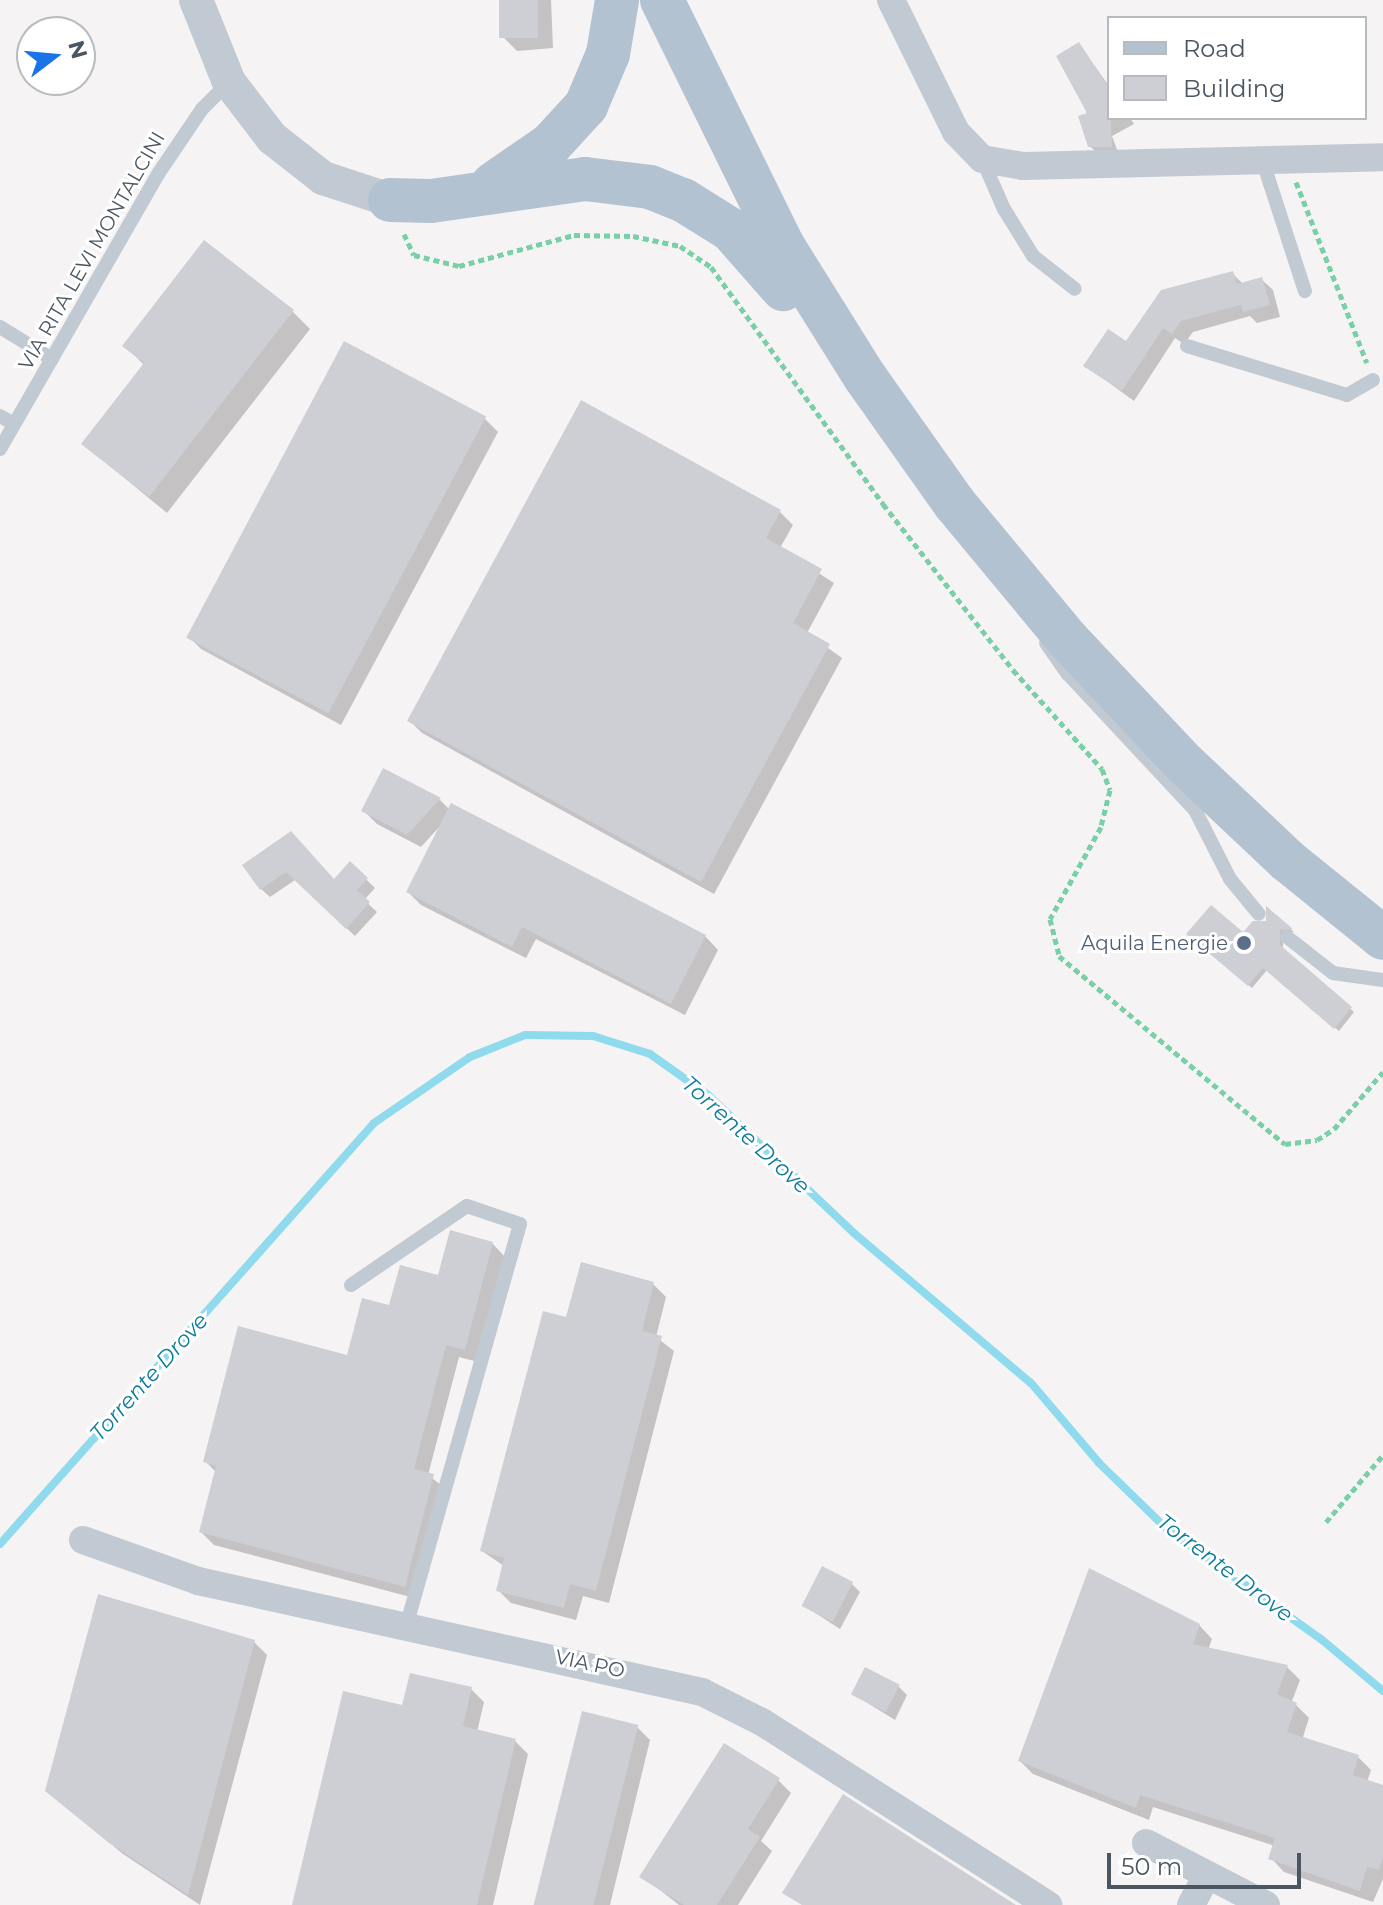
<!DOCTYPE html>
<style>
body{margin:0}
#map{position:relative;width:1383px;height:1905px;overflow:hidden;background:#f5f3f3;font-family:Montserrat,sans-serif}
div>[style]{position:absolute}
.shadow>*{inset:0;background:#0003}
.stream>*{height:8px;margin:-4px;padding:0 4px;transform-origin:4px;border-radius:4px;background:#90daee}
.building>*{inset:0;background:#cdcfd5;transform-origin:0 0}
.path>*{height:5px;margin-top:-2.5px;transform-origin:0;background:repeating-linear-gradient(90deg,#7ad0a6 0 6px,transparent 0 10px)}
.service>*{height:14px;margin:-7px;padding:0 7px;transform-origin:7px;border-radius:7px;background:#c1cad2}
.minor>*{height:28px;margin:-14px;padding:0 14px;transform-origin:14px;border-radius:14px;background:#c1cad2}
.tertiary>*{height:34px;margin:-17px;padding:0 17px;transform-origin:17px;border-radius:17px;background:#c1cad2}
.primary>*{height:44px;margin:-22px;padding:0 22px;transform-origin:22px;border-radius:22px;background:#b3c2d1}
.dots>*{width:22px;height:22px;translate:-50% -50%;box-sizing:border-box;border:4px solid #fff;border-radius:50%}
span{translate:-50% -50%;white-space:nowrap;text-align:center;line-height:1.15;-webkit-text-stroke:6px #fff;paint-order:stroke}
.street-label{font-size:20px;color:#4a5661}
.service-label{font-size:20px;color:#4e5e75}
.right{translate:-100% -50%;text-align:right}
.water-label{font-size:22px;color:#0c7c9b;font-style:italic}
.legend{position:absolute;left:1107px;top:16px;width:260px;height:104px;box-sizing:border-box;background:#fff;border:2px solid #b7bbc0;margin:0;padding:10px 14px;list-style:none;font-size:24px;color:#4a5661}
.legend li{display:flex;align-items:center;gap:16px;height:40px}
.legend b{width:40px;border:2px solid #b7bbc0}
.north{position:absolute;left:16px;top:16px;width:80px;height:80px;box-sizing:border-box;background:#fff;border:2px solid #b7bbc0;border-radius:50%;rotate:74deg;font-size:22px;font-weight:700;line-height:32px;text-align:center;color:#4a5661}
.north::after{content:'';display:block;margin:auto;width:28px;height:36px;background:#1a73e8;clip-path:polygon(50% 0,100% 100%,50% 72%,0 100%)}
.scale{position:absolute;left:1107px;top:1853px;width:194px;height:36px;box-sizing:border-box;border:4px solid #4a5661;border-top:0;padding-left:10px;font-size:24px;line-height:28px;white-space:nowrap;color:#4a5661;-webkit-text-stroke:6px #fff;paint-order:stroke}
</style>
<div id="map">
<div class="shadow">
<div style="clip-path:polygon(503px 0,551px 0,553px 48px,517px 51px,504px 38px)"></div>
<div style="clip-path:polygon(1079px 44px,1109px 86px,1109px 118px,1130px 118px,1134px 124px,1112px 136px,1119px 155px,1099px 155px,1090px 146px)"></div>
<div style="clip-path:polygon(1232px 273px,1243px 284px,1261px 279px,1273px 290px,1280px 317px,1257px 323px,1250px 316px,1193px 332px,1184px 344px,1175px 338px,1134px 401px,1086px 366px)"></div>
<div style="clip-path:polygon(292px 311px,310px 329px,167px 513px,83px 444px,144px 365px,125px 346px)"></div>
<div style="clip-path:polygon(345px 343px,485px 419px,498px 432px,341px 725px,201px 649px,188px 636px)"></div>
<div style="clip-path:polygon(780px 512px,793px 525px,780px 548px,834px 583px,807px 633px,842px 658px,714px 894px,422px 733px,409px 720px)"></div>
<div style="clip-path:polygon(440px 800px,450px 810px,705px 936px,718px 950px,685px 1015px,536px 939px,526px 958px,421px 905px,408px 892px,440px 826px,421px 847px,377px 824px,364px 811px)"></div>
<div style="clip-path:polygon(291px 833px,334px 882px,350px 864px,375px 888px,364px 900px,377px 912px,355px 936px,295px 880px,270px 897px,261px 889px)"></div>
<div style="clip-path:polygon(1268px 910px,1294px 932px,1283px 933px,1283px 950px,1354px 1012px,1339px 1031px,1267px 970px,1252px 988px,1189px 934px,1243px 935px,1268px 923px)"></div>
<div style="clip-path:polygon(492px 1243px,505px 1257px,478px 1362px,459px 1357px,428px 1475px,446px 1489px,418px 1599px,214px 1545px,201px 1532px,217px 1473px,205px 1461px,348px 1357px,391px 1308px)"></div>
<div style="clip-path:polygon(653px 1284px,666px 1297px,656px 1337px,674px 1351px,609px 1603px,583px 1596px,576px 1620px,511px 1603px,498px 1590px,504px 1566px,482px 1551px,568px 1320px)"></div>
<div style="clip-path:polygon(852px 1584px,860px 1592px,840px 1629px,803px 1605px)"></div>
<div style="clip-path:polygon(1199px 1625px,1212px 1639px,1208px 1650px,1287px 1667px,1300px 1680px,1292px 1701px,1309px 1718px,1303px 1737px,1358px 1757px,1371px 1770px,1367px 1782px,1383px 1787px,1383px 1879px,1373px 1902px,1284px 1872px,1271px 1858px,1275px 1846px,1153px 1807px,1149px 1820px,1033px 1774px,1020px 1761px)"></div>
<div style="clip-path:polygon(254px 1642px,267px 1655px,200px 1905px,123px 1854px,47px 1791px)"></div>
<div style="clip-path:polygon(899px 1687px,907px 1695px,895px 1720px,853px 1694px)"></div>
<div style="clip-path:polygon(471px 1689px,484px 1702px,477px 1732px,515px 1741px,528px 1754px,493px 1905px,294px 1905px,404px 1708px)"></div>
<div style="clip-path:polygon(637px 1727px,650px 1740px,610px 1905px,537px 1905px)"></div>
<div style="clip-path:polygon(778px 1780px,791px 1793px,761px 1841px,772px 1851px,738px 1905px,679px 1905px,642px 1876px)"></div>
</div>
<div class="stream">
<div style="left:0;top:1544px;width:563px;rotate:-48.38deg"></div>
<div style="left:374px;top:1123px;width:116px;rotate:-34.5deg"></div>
<div style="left:470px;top:1057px;width:59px;rotate:-21.8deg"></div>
<div style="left:525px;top:1035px;width:68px;rotate:0.8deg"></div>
<div style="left:593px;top:1036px;width:60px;rotate:17.5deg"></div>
<div style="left:650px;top:1054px;width:71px;rotate:35.3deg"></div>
<div style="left:708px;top:1095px;width:202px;rotate:43.4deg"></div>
<div style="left:855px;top:1234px;width:231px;rotate:40.3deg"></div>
<div style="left:1031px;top:1383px;width:105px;rotate:49.6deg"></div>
<div style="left:1099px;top:1463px;width:96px;rotate:44.2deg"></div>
<div style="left:1168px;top:1530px;width:188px;rotate:35.5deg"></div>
<div style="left:1321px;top:1639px;width:81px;rotate:40deg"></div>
</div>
<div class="building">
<div style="left:499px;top:0;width:39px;height:38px"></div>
<div style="clip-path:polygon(1079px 42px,1109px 88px,1112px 147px,1088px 147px,1078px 116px,1087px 113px,1056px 56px)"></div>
<div style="clip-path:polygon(204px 240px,294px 310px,149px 497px,81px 444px,144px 363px,122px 346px)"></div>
<div style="clip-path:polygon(1233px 271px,1237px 284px,1262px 277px,1270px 305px,1243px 312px,1241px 305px,1181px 321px,1172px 334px,1163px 328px,1122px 391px,1083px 366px,1108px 329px,1126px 341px,1161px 290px)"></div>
<div style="left:344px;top:341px;width:161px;height:336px;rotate:28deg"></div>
<div style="clip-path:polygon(581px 400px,781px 510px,766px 538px,822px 569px,793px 623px,830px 644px,701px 882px,407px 721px)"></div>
<div style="clip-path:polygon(383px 768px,441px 798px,407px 835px,361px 811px)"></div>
<div style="clip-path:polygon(451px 803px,706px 935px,671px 1004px,522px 927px,512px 947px,406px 892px)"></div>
<div style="clip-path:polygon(291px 831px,334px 879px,350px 861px,368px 878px,357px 890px,370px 902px,346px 929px,286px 872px,260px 890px,242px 865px)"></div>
<div style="clip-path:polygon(1211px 905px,1243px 932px,1253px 921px,1266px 921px,1266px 906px,1293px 929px,1280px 930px,1280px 945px,1352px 1007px,1334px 1029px,1263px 968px,1248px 986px,1186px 934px)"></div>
<div style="clip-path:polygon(450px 1230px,493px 1242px,465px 1350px,446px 1345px,414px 1469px,434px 1474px,405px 1587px,199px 1532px,216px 1466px,203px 1462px,238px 1326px,347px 1355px,362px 1298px,389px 1305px,400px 1265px,438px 1275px)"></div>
<div style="clip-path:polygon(581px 1262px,654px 1282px,642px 1331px,662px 1336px,596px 1591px,570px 1584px,564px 1608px,496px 1591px,504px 1558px,480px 1551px,543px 1311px,566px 1317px)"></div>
<div style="left:822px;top:1566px;width:35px;height:45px;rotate:27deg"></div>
<div style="clip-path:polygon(1089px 1568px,1200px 1624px,1193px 1644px,1288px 1665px,1277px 1694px,1297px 1703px,1287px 1732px,1359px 1755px,1353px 1775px,1383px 1785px,1383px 1857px,1379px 1870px,1367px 1867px,1360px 1891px,1268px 1859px,1275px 1838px,1140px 1795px,1136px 1808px,1018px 1761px)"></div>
<div style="clip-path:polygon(98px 1594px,255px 1640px,188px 1895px,108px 1842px,45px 1791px)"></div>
<div style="left:865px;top:1667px;width:39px;height:31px;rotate:27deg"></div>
<div style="clip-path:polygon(410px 1673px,472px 1687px,463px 1726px,516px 1739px,477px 1905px,292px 1905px,343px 1691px,402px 1705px)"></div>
<div style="left:582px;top:1711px;width:58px;height:200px;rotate:14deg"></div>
<div style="clip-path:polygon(724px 1743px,780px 1778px,748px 1829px,760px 1837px,717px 1905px,684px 1905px,639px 1877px)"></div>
<div style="clip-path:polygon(843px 1794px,860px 1805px,1016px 1905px,802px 1905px,782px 1893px)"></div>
</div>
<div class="path">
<div style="left:1296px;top:182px;width:194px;rotate:68.6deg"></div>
<div style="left:404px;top:234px;width:23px;rotate:65deg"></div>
<div style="left:414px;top:255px;width:46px;rotate:13.7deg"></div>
<div style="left:459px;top:266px;width:119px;rotate:-15.1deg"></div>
<div style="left:574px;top:235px;width:59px;rotate:1deg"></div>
<div style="left:633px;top:236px;width:48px;rotate:12deg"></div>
<div style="left:680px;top:246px;width:37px;rotate:34deg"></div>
<div style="left:711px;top:267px;width:293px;rotate:54deg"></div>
<div style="left:883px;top:504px;width:211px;rotate:51.9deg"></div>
<div style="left:1013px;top:670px;width:133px;rotate:48deg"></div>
<div style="left:1102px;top:769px;width:22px;rotate:69deg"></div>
<div style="left:1110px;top:790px;width:38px;rotate:104deg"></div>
<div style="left:1101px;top:827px;width:105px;rotate:119deg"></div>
<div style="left:1050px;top:919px;width:38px;rotate:76deg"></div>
<div style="left:1059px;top:956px;width:294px;rotate:39.8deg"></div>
<div style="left:1285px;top:1144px;width:32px;rotate:-7deg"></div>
<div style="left:1317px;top:1140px;width:20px;rotate:-33deg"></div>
<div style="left:1334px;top:1129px;width:75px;rotate:-49.3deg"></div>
<div style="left:1326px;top:1522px;width:88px;rotate:-49.6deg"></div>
</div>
<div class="service">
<div style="left:982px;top:159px;width:55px;rotate:66.3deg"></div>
<div style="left:1004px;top:209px;width:55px;rotate:58.3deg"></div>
<div style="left:1033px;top:256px;width:53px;rotate:38.2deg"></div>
<div style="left:1262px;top:159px;width:139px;rotate:72deg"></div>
<div style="left:0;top:327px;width:61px;rotate:31.6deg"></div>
<div style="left:1187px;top:346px;width:167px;rotate:17deg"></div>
<div style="left:1347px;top:395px;width:30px;rotate:-30deg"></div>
<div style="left:0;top:416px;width:16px;rotate:30deg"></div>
<div style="left:0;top:449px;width:317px;rotate:-60.1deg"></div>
<div style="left:158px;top:174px;width:78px;rotate:-55.9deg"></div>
<div style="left:202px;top:109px;width:38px;rotate:-45deg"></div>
<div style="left:1046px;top:643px;width:38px;rotate:55deg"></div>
<div style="left:1068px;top:674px;width:186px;rotate:47deg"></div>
<div style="left:1195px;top:810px;width:77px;rotate:63.1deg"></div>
<div style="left:1230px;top:879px;width:45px;rotate:50.4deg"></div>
<div style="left:1287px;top:937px;width:58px;rotate:38deg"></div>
<div style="left:1333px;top:973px;width:50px;rotate:8deg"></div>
<div style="left:351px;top:1285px;width:140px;rotate:-34.3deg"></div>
<div style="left:467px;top:1206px;width:56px;rotate:18.8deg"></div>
<div style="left:520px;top:1224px;width:418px;rotate:105.8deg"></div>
</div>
<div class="minor">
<div style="left:891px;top:0;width:147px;rotate:63.8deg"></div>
<div style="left:956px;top:132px;width:37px;rotate:46deg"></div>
<div style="left:982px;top:159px;width:42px;rotate:9.7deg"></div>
<div style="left:1023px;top:166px;width:360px;rotate:-1.4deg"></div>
<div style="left:83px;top:1540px;width:122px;rotate:19.6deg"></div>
<div style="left:198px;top:1581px;width:516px;rotate:12.42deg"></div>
<div style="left:702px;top:1692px;width:67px;rotate:26.6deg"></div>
<div style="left:762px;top:1722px;width:340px;rotate:32.6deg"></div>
<div style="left:1146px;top:1843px;width:135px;rotate:27.3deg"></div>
<div style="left:1191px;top:1905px;width:32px;rotate:-62deg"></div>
</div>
<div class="tertiary">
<div style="left:196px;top:0;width:88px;rotate:68.1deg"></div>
<div style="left:229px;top:82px;width:71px;rotate:52.5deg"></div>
<div style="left:272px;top:138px;width:65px;rotate:38.1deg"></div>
<div style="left:323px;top:178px;width:71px;rotate:18.2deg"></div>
</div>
<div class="primary">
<div style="left:662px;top:0;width:274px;rotate:63.8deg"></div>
<div style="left:783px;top:246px;width:155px;rotate:58deg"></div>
<div style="left:865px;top:377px;width:156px;rotate:54.7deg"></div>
<div style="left:955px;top:504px;width:177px;rotate:50.3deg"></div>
<div style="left:1068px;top:640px;width:170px;rotate:46.7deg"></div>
<div style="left:1185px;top:764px;width:141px;rotate:43.3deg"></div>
<div style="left:1288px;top:861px;width:122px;rotate:39deg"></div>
<div style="left:493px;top:184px;width:70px;rotate:-34.6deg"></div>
<div style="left:551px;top:144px;width:52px;rotate:-47.4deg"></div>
<div style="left:586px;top:106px;width:56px;rotate:-67.1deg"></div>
<div style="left:608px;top:54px;width:55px;rotate:-80.5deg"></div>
<div style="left:390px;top:200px;width:41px;rotate:1.4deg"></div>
<div style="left:431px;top:201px;width:156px;rotate:-8.1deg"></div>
<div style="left:585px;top:179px;width:65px;rotate:7deg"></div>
<div style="left:650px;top:187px;width:35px;rotate:22deg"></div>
<div style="left:683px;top:200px;width:57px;rotate:32deg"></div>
<div style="left:731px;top:230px;width:79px;rotate:48.6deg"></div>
</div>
<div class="dots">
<div style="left:1244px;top:943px;background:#5c6f8a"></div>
</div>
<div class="street-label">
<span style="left:92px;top:251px;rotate:-60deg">VIA RITA LEVI MONTALCINI</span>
<span style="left:590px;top:1664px;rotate:12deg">VIA PO</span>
</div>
<div class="service-label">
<span class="right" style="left:1228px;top:943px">Aquila Energie</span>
</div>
<div class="water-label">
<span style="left:746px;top:1135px;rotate:42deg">Torrente Drove</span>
<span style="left:149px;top:1377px;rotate:-48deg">Torrente Drove</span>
<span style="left:1225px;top:1568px;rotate:37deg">Torrente Drove</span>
</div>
<ul class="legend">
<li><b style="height:10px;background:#b3c2d1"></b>Road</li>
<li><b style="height:22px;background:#cdcfd5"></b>Building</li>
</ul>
<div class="north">N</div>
<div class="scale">50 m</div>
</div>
